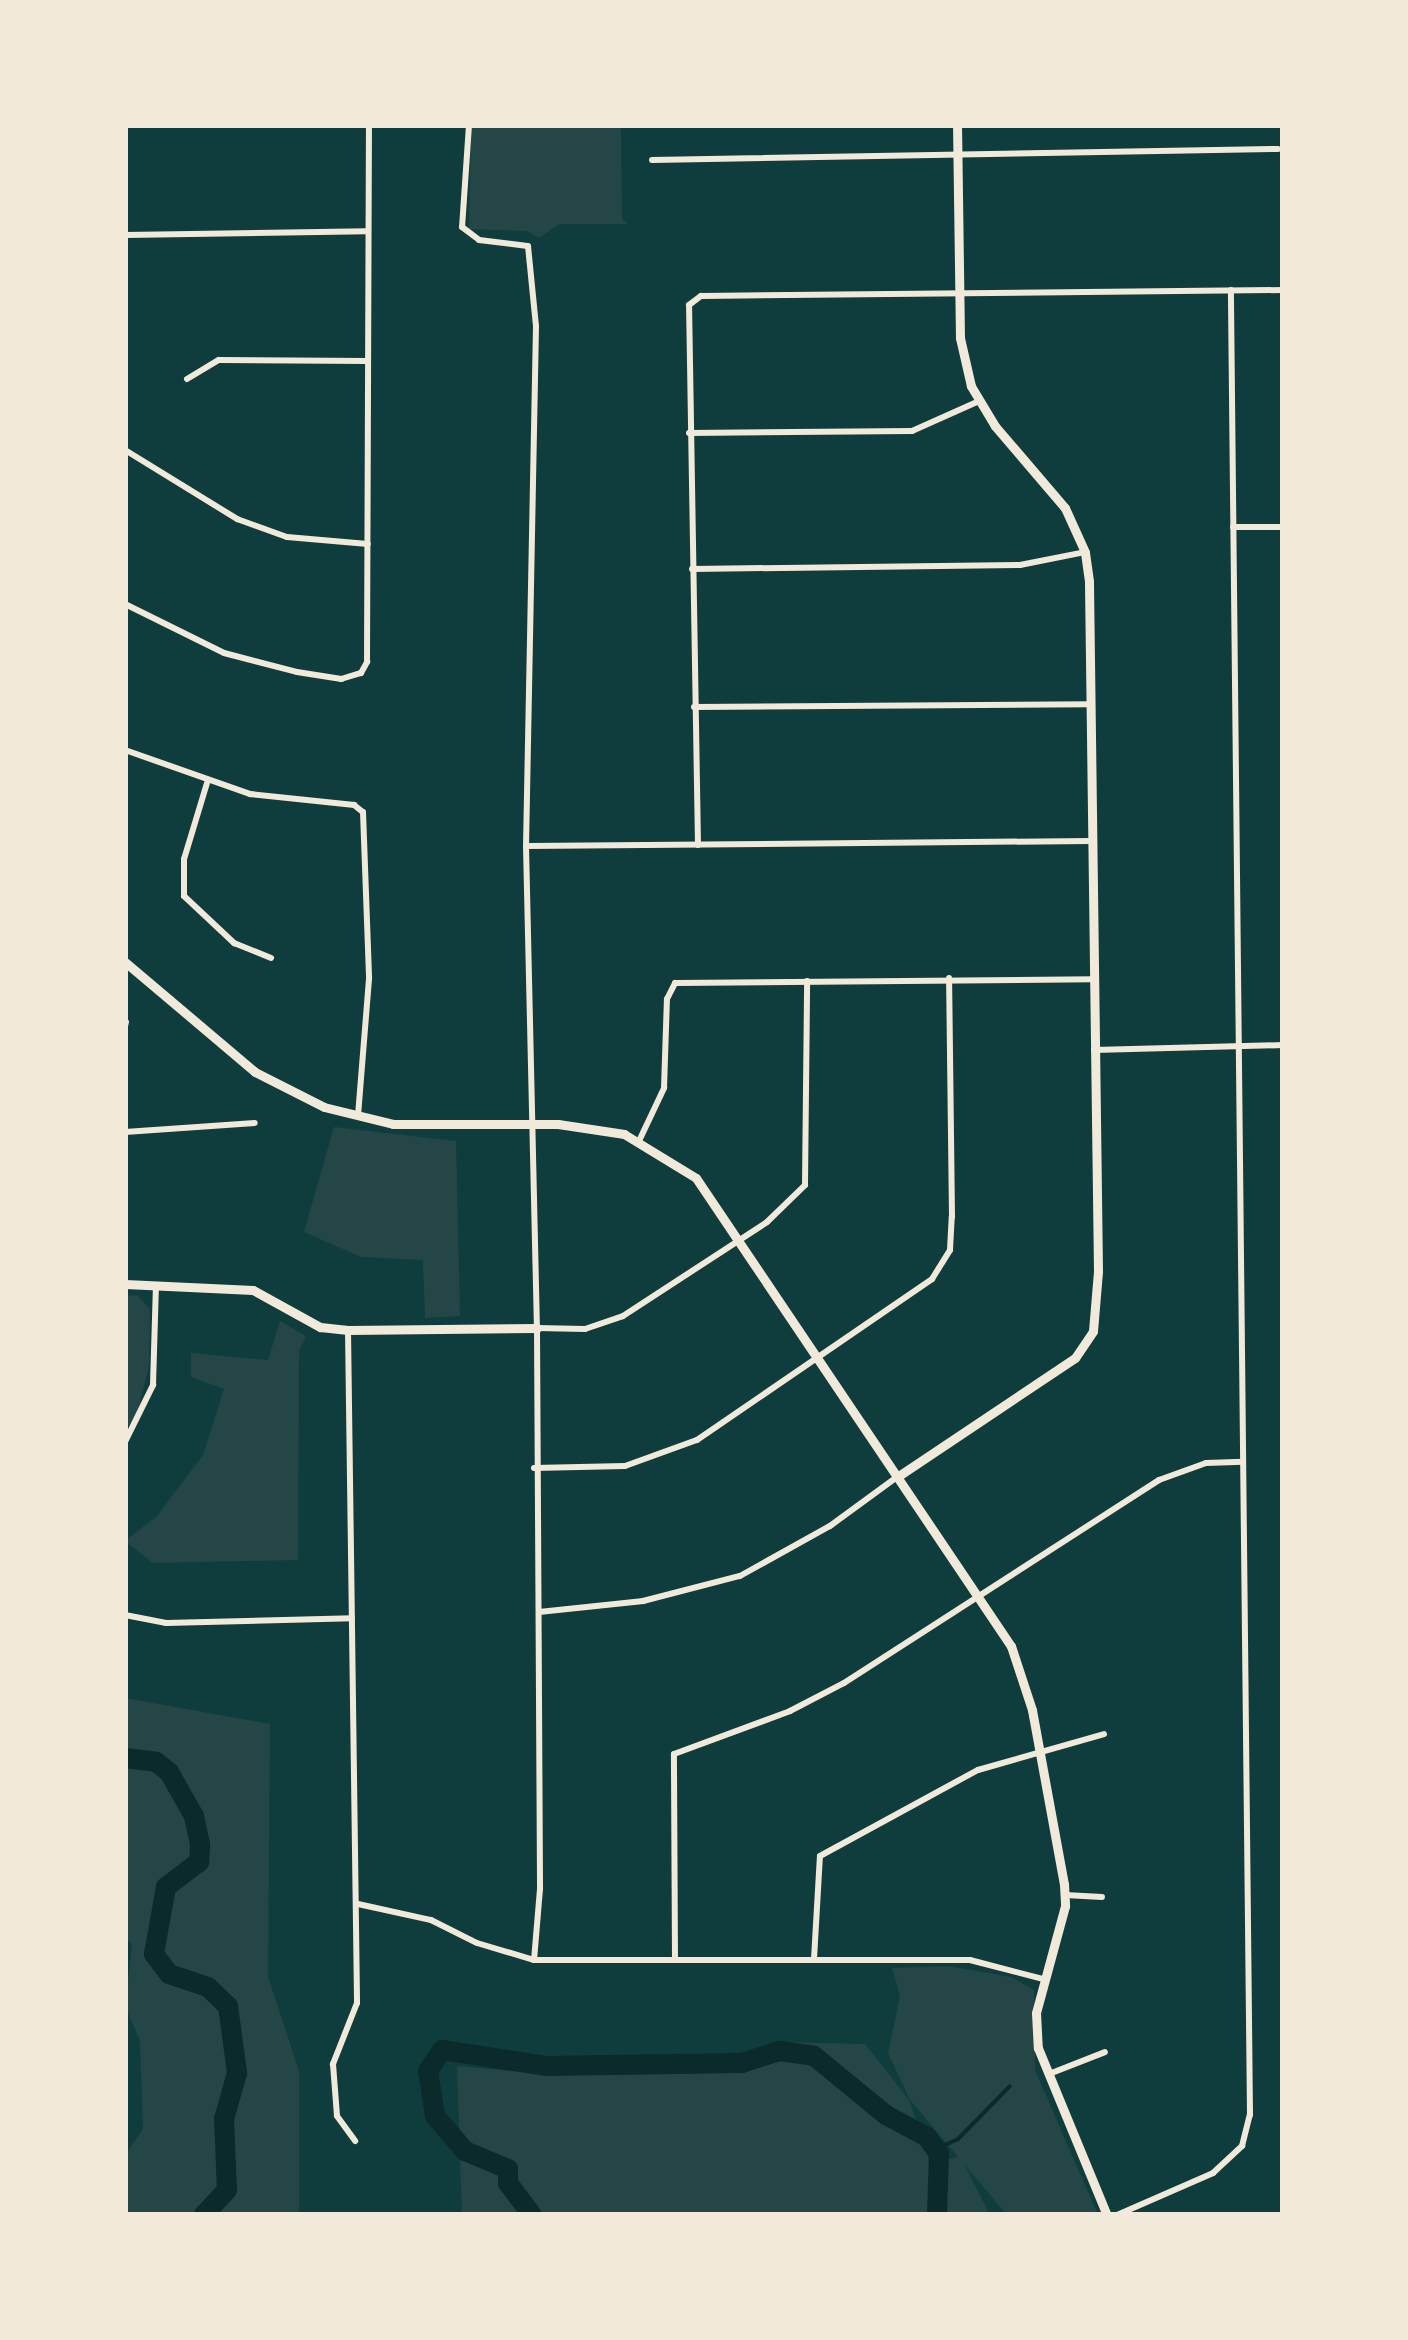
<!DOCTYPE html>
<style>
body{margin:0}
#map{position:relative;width:1408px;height:2340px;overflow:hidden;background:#0f3d3e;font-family:"Titillium Web",sans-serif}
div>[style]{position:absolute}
.green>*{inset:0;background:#244646}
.stream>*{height:4px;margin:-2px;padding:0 2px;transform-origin:2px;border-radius:2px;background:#0a2a2b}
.river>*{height:20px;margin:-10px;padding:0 10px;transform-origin:10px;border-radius:10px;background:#0a2a2b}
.minor>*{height:6px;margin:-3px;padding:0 3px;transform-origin:3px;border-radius:3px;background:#f1e9da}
.tertiary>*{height:9px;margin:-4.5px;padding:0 4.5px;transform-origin:4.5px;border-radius:4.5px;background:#f1e9da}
span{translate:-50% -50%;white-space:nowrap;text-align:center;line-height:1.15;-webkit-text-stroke:8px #f1e9da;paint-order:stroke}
.frame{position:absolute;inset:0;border:128px solid #f1e9da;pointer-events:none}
</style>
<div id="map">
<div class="green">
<div style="clip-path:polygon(471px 125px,621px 125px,622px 218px,627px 224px,559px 224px,539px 238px,527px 231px,469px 229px)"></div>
<div style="clip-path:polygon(334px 1127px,456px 1141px,460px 1316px,425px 1318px,423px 1260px,361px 1257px,304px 1232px)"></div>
<div style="clip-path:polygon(137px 1295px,150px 1309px,149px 1366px,137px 1414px,125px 1431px,125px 1296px)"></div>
<div style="clip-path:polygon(280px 1321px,306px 1336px,299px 1351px,298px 1560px,153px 1563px,125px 1541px,157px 1516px,203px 1455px,224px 1389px,191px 1377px,191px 1353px,268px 1360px)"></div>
<div style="clip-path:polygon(125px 1698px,270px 1724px,268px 1977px,299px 2071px,299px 2215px,125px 2215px,125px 2155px,143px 2129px,140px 2041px,125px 2006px,132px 1945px,125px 1936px)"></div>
<div style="clip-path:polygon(949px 1966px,1011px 1977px,1034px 1990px,1035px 2070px,1098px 2215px,1007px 2215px,910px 2100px,888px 2053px,900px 1996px,892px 1968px)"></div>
<div style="clip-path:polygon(776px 2042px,865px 2044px,909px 2100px,931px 2165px,960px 2156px,990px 2215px,462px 2215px,457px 2066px,533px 2073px,719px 2073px,743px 2052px)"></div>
</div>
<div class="stream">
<div style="left:935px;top:2149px;width:25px;rotate:-23deg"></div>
<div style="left:958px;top:2139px;width:74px;rotate:-45.5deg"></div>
</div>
<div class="river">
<div style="left:125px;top:1758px;width:31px;rotate:7deg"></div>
<div style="left:156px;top:1762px;width:16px;rotate:38deg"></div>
<div style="left:169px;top:1772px;width:51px;rotate:60.4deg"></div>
<div style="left:194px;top:1816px;width:30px;rotate:78deg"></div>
<div style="left:200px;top:1845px;width:17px;rotate:93deg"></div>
<div style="left:199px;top:1862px;width:41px;rotate:142.9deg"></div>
<div style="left:166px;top:1887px;width:68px;rotate:100.2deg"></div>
<div style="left:154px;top:1954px;width:25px;rotate:53deg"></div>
<div style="left:169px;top:1974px;width:41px;rotate:18.4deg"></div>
<div style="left:208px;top:1987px;width:28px;rotate:44deg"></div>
<div style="left:228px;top:2006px;width:68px;rotate:82.3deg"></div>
<div style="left:237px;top:2073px;width:48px;rotate:105.8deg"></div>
<div style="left:224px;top:2119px;width:71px;rotate:87.6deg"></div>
<div style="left:227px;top:2190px;width:34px;rotate:133deg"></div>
<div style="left:532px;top:2215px;width:40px;rotate:-127deg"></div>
<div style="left:508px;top:2183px;width:14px;rotate:-90deg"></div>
<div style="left:508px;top:2169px;width:47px;rotate:-157.3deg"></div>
<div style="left:465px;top:2151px;width:46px;rotate:-130.6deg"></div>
<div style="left:435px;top:2116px;width:46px;rotate:-98.8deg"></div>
<div style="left:428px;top:2071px;width:25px;rotate:-56deg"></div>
<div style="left:442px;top:2050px;width:105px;rotate:8.7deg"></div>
<div style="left:546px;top:2066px;width:196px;rotate:-0.9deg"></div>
<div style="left:742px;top:2063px;width:40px;rotate:-18deg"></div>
<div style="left:780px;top:2051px;width:34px;rotate:8deg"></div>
<div style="left:814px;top:2056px;width:93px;rotate:39.3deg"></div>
<div style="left:886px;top:2115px;width:47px;rotate:28.2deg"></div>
<div style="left:927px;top:2137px;width:21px;rotate:55deg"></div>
<div style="left:939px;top:2154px;width:61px;rotate:91.9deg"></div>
</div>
<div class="minor">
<div style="left:469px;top:125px;width:102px;rotate:93.9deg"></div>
<div style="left:462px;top:227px;width:21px;rotate:37deg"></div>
<div style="left:479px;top:240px;width:49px;rotate:7deg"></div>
<div style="left:528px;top:246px;width:80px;rotate:84.3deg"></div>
<div style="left:536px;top:326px;width:520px;rotate:91.1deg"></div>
<div style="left:526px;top:846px;width:482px;rotate:88.7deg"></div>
<div style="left:537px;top:1328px;width:561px;rotate:89.69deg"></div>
<div style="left:540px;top:1889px;width:71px;rotate:94.8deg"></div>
<div style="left:652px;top:160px;width:626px;rotate:-1.01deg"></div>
<div style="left:125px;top:235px;width:242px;rotate:-0.9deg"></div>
<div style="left:187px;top:379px;width:37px;rotate:-31deg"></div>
<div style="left:219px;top:360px;width:148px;rotate:0.4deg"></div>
<div style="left:689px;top:433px;width:223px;rotate:-0.5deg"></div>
<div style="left:912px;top:431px;width:73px;rotate:-24.1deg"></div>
<div style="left:125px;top:450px;width:132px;rotate:31.6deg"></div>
<div style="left:237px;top:519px;width:53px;rotate:19.8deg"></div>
<div style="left:287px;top:537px;width:81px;rotate:4.9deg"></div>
<div style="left:1233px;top:527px;width:50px"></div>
<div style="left:692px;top:569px;width:328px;rotate:-0.7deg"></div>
<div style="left:1020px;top:565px;width:66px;rotate:-11.3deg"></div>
<div style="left:125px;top:604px;width:110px;rotate:26.3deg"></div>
<div style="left:224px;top:653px;width:75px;rotate:14.6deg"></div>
<div style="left:297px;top:672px;width:45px;rotate:9deg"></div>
<div style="left:341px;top:679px;width:21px;rotate:-17deg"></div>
<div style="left:361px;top:673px;width:13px;rotate:-61deg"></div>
<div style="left:367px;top:662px;width:537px;rotate:-89.79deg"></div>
<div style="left:694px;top:707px;width:396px;rotate:-0.4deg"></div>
<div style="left:125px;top:750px;width:133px;rotate:19.4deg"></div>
<div style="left:250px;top:794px;width:105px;rotate:6deg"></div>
<div style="left:354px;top:805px;width:11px;rotate:38deg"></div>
<div style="left:363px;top:812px;width:167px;rotate:87.9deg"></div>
<div style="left:369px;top:979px;width:136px;rotate:94.6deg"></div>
<div style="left:207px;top:783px;width:79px;rotate:106.8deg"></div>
<div style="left:184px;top:859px;width:37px;rotate:90deg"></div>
<div style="left:184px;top:896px;width:69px;rotate:43.2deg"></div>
<div style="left:234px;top:943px;width:40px;rotate:22deg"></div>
<div style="left:698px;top:845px;width:540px;rotate:-90.95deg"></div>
<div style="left:689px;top:305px;width:15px;rotate:-37deg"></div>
<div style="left:701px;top:296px;width:582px;rotate:-0.59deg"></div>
<div style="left:526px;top:846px;width:564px;rotate:-0.51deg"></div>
<div style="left:125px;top:1026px;width:4px;rotate:-76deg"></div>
<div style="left:1094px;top:1050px;width:189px;rotate:-1.5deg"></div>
<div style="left:125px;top:1132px;width:130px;rotate:-4deg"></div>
<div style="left:639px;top:1141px;width:59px;rotate:-64.7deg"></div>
<div style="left:664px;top:1088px;width:89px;rotate:-88.1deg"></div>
<div style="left:667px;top:999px;width:18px;rotate:-63deg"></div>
<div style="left:675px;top:983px;width:418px;rotate:-0.5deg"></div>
<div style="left:537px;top:1328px;width:48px;rotate:1.2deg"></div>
<div style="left:585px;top:1329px;width:40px;rotate:-18.9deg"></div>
<div style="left:623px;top:1316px;width:172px;rotate:-33.1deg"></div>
<div style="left:767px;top:1222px;width:53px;rotate:-44.2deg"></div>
<div style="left:805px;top:1185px;width:204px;rotate:-89.4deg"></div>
<div style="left:348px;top:1330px;width:673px;rotate:89.23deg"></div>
<div style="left:357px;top:2003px;width:66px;rotate:111.5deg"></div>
<div style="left:333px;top:2064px;width:52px;rotate:85.6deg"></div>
<div style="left:337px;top:2116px;width:31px;rotate:54deg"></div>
<div style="left:125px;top:1442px;width:64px;rotate:-63.8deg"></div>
<div style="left:153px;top:1385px;width:100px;rotate:-88.3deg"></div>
<div style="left:534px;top:1468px;width:91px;rotate:-1.3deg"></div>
<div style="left:625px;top:1466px;width:77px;rotate:-19.9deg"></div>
<div style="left:697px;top:1440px;width:285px;rotate:-34.4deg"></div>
<div style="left:932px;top:1279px;width:34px;rotate:-58deg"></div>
<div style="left:950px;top:1250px;width:33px;rotate:-87deg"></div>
<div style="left:952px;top:1217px;width:239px;rotate:-90.7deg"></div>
<div style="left:539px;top:1612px;width:105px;rotate:-6deg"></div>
<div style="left:643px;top:1601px;width:100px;rotate:-14.5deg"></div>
<div style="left:740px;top:1576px;width:103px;rotate:-29.1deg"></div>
<div style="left:830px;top:1526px;width:83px;rotate:-36.2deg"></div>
<div style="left:125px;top:1615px;width:42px;rotate:11deg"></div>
<div style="left:166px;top:1623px;width:186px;rotate:-1.5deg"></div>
<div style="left:1065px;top:1895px;width:37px;rotate:3deg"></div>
<div style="left:358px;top:1904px;width:75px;rotate:12.4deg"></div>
<div style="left:431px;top:1920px;width:51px;rotate:26.6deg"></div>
<div style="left:477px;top:1943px;width:59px;rotate:16.6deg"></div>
<div style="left:534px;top:1960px;width:436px"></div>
<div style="left:970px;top:1960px;width:75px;rotate:14.6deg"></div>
<div style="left:814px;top:1959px;width:103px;rotate:-86.7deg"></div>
<div style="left:820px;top:1856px;width:180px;rotate:-28.6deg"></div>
<div style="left:978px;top:1770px;width:131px;rotate:-15.9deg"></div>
<div style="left:675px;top:1960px;width:206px;rotate:-90.3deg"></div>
<div style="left:674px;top:1754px;width:124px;rotate:-20.3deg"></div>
<div style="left:790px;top:1711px;width:61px;rotate:-27.4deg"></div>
<div style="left:844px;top:1683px;width:375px;rotate:-32.8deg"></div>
<div style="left:1159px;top:1480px;width:50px;rotate:-19.9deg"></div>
<div style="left:1206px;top:1463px;width:37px;rotate:-2deg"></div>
<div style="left:1049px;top:2074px;width:60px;rotate:-21.4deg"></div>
<div style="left:1117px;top:2215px;width:105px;rotate:-23.6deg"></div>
<div style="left:1213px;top:2173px;width:40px;rotate:-43deg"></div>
<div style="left:1242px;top:2146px;width:32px;rotate:-76deg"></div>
<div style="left:1250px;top:2115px;width:1825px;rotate:-90.6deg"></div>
</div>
<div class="tertiary">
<div style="left:125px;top:962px;width:170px;rotate:40.2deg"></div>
<div style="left:255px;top:1072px;width:77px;rotate:26.9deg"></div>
<div style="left:324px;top:1107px;width:71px;rotate:13.8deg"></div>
<div style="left:393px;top:1124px;width:165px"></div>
<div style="left:558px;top:1124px;width:67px;rotate:8.6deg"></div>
<div style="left:624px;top:1134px;width:84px;rotate:31.4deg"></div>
<div style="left:696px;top:1178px;width:564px;rotate:56.06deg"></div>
<div style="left:1011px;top:1646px;width:67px;rotate:71.8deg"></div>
<div style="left:1032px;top:1710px;width:177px;rotate:79.6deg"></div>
<div style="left:1064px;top:1884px;width:22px;rotate:87deg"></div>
<div style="left:1065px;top:1906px;width:111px;rotate:105.2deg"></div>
<div style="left:1036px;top:2013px;width:35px;rotate:87deg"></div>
<div style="left:1038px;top:2048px;width:181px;rotate:67.6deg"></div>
<div style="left:125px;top:1284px;width:128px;rotate:2.7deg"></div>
<div style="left:253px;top:1290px;width:77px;rotate:28.9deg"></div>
<div style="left:320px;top:1327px;width:28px;rotate:6deg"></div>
<div style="left:348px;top:1330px;width:189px;rotate:-0.6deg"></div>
<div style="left:897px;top:1477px;width:214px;rotate:-33.8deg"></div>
<div style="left:1075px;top:1358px;width:32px;rotate:-56deg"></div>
<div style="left:1093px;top:1331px;width:60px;rotate:-85.2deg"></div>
<div style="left:1098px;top:1271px;width:690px;rotate:-90.75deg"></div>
<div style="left:1089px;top:581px;width:29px;rotate:-98deg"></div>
<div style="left:1085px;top:552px;width:48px;rotate:-114.4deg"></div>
<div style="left:1065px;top:508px;width:108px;rotate:-130.5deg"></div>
<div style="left:995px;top:426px;width:47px;rotate:-121deg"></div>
<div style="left:971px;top:386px;width:49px;rotate:-102.9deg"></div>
<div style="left:960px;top:338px;width:213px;rotate:-90.8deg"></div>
</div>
<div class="frame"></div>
</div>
